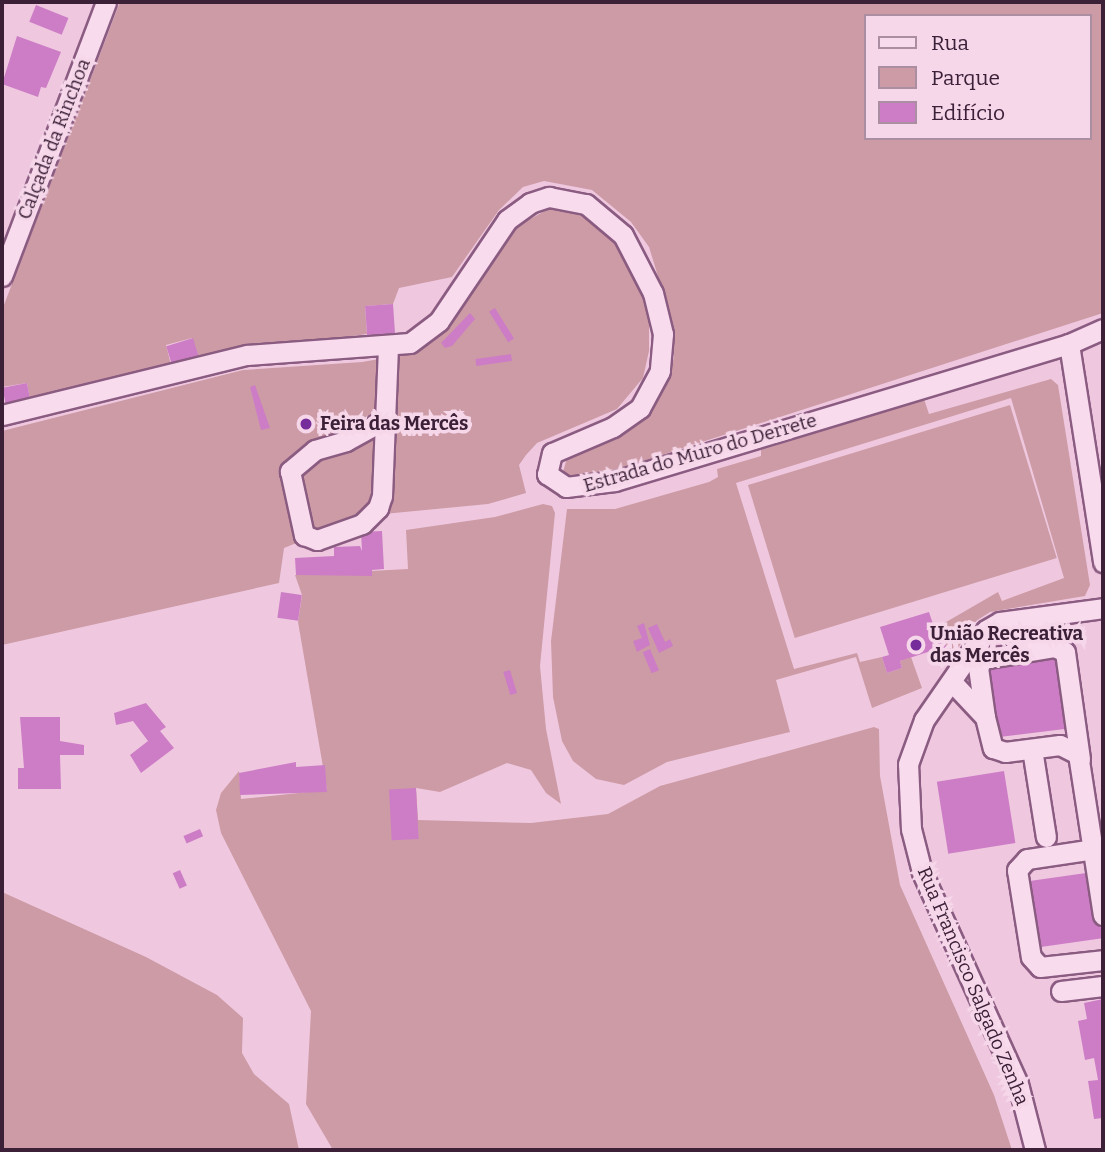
<!DOCTYPE html>
<meta charset="utf-8">
<style>
body{margin:0}
#map{position:relative;width:1105px;height:1152px;overflow:hidden;background:#efc8e0;font-family:Bitter,serif}
div>[style]{position:absolute}
.green>*{inset:0;background:#cd9ba5;transform-origin:0 0}
.building>*{inset:0;background:#cd7dc5;transform-origin:0 0}
.roads{filter:drop-shadow(2px 0 #8b5c81) drop-shadow(-2px 0 #8b5c81) drop-shadow(0 2px #8b5c81) drop-shadow(0 -2px #8b5c81)}
.minor>*{height:19px;margin:-9.5px;padding:0 9.5px;transform-origin:9.5px;border-radius:9.5px;background:#f9dbee}
.dots>*{width:19px;height:19px;translate:-50% -50%;box-sizing:border-box;border:4px solid #f6d7ea;border-radius:50%}
span{translate:-50% -50%;white-space:nowrap;text-align:center;line-height:1.15;-webkit-text-stroke:7px #f6d7ea;paint-order:stroke}
.street-label{font-size:19px;color:#3b2037}
.poi-label{font-size:19px;color:#3b2037;font-weight:700}
.left{translate:0 -50%;text-align:left}
.frame{position:absolute;inset:0;border:4px solid #3b2037;pointer-events:none}
.legend{position:absolute;left:864px;top:14px;width:228px;height:126px;box-sizing:border-box;background:#f6d7ea;border:2px solid #ab8ea2;margin:0;padding:9px 12px;list-style:none;font-size:21px;color:#3b2037}
.legend li{display:flex;align-items:center;gap:14px;height:35px}
.legend b{width:35px;border:2px solid #ab8ea2}
</style>
<div id="map">
<div class="green">
<div style="clip-path:polygon(evenodd,120px 2px,1103px 2px,1103px 313px,609px 472px,576px 479px,563px 472px,567px 458px,629px 430px,652px 412px,668px 382px,674px 356px,673px 325px,649px 247px,631px 222px,592px 190px,544px 181px,523px 187px,499px 210px,452px 277px,399px 288px,393px 304px,365px 306px,367px 334px,199px 358px,192px 338px,166px 345px,171px 365px,30px 399px,27px 383px,2px 387px,2px 310px,120px 2px,865px 16px,1089px 16px,1089px 138px,865px 138px,865px 16px)"></div>
<div style="clip-path:polygon(550px 208px,591px 218px,615px 243px,640px 288px,649px 321px,649px 351px,643px 378px,617px 409px,537px 443px,526px 455px,519px 465px,526px 493px,488px 504px,363px 516px,284px 548px,279px 583px,2px 645px,2px 431px,243px 370px,362px 362px,414px 353px,450px 324px,516px 227px)"></div>
<div style="clip-path:polygon(1051px 379px,1058px 385px,1090px 585px,1085px 596px,990px 612px,976px 621px,954px 654px,948px 653px,944px 638px,938px 639px,934px 629px,998px 592px,1002px 601px,1064px 578px,1011px 398px,736px 483px,794px 669px,857px 653px,860px 662px,882px 657px,887px 673px,902px 668px,900px 661px,911px 657px,922px 688px,872px 708px,856px 657px,776px 680px,790px 732px,667px 762px,624px 785px,596px 779px,573px 761px,562px 741px,553px 697px,551px 641px,567px 509px,615px 509px,709px 482px,718px 477px,717px 469px,761px 456px,761px 450px,924px 399px,929px 414px)"></div>
<div style="left:1010px;top:405px;width:160px;height:274px;rotate:73deg"></div>
<div style="clip-path:polygon(543px 504px,552px 506px,555px 513px,540px 666px,546px 729px,561px 804px,546px 793px,531px 770px,507px 763px,440px 792px,416px 788px,418px 820px,531px 823px,608px 814px,660px 786px,874px 727px,879px 729px,880px 776px,900px 885px,994px 1095px,1012px 1150px,333px 1150px,306px 1104px,311px 1011px,221px 833px,216px 810px,221px 793px,239px 771px,241px 799px,327px 790px,298px 622px,302px 595px,295px 575px,408px 569px,406px 530px,495px 517px)"></div>
<div style="clip-path:polygon(2px 892px,146px 957px,217px 995px,243px 1018px,242px 1053px,254px 1074px,289px 1104px,299px 1150px,2px 1150px)"></div>
</div>
<div class="building">
<div style="left:36px;top:5px;width:35px;height:18px;rotate:22deg"></div>
<div style="clip-path:polygon(17px 36px,61px 52px,46px 88px,41px 87px,38px 97px,2px 84px)"></div>
<div style="left:393px;top:304px;width:29px;height:28px;rotate:86deg"></div>
<div style="left:495px;top:308px;width:36px;height:7px;rotate:58deg"></div>
<div style="clip-path:polygon(470px 313px,475px 319px,452px 346px,445px 348px,441px 343px)"></div>
<div style="left:193px;top:338px;width:21px;height:28px;rotate:73deg"></div>
<div style="left:511px;top:354px;width:7px;height:36px;rotate:82deg"></div>
<div style="left:27px;top:383px;width:16px;height:25px;rotate:79deg"></div>
<div style="clip-path:polygon(255px 385px,270px 428px,261px 430px,250px 387px)"></div>
<div style="clip-path:polygon(382px 531px,384px 569px,372px 570px,372px 576px,296px 575px,295px 558px,334px 556px,334px 547px,360px 546px,362px 551px,361px 532px)"></div>
<div style="left:281px;top:592px;width:21px;height:26px;rotate:8deg"></div>
<div style="clip-path:polygon(929px 612px,938px 639px,944px 638px,948px 653px,933px 658px,931px 651px,900px 661px,902px 668px,887px 673px,882px 657px,889px 655px,880px 627px)"></div>
<div style="clip-path:polygon(644px 623px,650px 645px,637px 652px,633px 641px,642px 638px,637px 626px)"></div>
<div style="clip-path:polygon(657px 624px,665px 642px,670px 639px,673px 646px,659px 653px,648px 628px)"></div>
<div style="left:650px;top:649px;width:23px;height:8px;rotate:67deg"></div>
<div style="left:1060px;top:658px;width:71px;height:74px;rotate:83deg"></div>
<div style="left:510px;top:670px;width:24px;height:7px;rotate:73deg"></div>
<div style="clip-path:polygon(146px 703px,166px 727px,160px 731px,174px 748px,141px 773px,130px 755px,148px 741px,133px 721px,116px 725px,114px 713px)"></div>
<div style="clip-path:polygon(20px 717px,60px 717px,60px 741px,84px 745px,84px 755px,60px 755px,61px 789px,18px 789px,18px 768px,24px 768px)"></div>
<div style="clip-path:polygon(296px 762px,296px 767px,325px 765px,327px 792px,240px 795px,239px 773px)"></div>
<div style="left:1004px;top:771px;width:73px;height:68px;rotate:81deg"></div>
<div style="left:416px;top:788px;width:51px;height:27px;rotate:87deg"></div>
<div style="left:200px;top:829px;width:8px;height:18px;rotate:67deg"></div>
<div style="left:180px;top:870px;width:17px;height:8px;rotate:66deg"></div>
<div style="left:1093px;top:872px;width:67px;height:71px;rotate:82deg"></div>
<div style="clip-path:polygon(1103px 999px,1103px 1118px,1094px 1119px,1088px 1081px,1098px 1080px,1094px 1058px,1085px 1060px,1078px 1021px,1087px 1019px,1084px 1003px)"></div>
</div>
<div class="roads">
<div class="minor">
<div style="left:2px;top:276px;width:293px;rotate:-69.2deg"></div>
<div style="left:1069px;top:344px;width:221px;rotate:81.1deg"></div>
<div style="left:2px;top:415px;width:252px;rotate:-13.8deg"></div>
<div style="left:247px;top:355px;width:163px;rotate:-4.2deg"></div>
<div style="left:410px;top:343px;width:36px;rotate:-37deg"></div>
<div style="left:439px;top:321px;width:122px;rotate:-56deg"></div>
<div style="left:507px;top:220px;width:29px;rotate:-36deg"></div>
<div style="left:530px;top:203px;width:20px;rotate:-18deg"></div>
<div style="left:549px;top:197px;width:38px;rotate:11deg"></div>
<div style="left:586px;top:204px;width:48px;rotate:40deg"></div>
<div style="left:623px;top:235px;width:65px;rotate:62.7deg"></div>
<div style="left:653px;top:293px;width:42px;rotate:76.3deg"></div>
<div style="left:663px;top:334px;width:37px;rotate:95deg"></div>
<div style="left:660px;top:371px;width:42px;rotate:118.4deg"></div>
<div style="left:640px;top:408px;width:33px;rotate:145deg"></div>
<div style="left:613px;top:427px;width:66px;rotate:156.9deg"></div>
<div style="left:552px;top:453px;width:22px;rotate:103deg"></div>
<div style="left:547px;top:474px;width:23px;rotate:34deg"></div>
<div style="left:566px;top:487px;width:49px;rotate:-7deg"></div>
<div style="left:615px;top:481px;width:474px;rotate:-16.8deg"></div>
<div style="left:1069px;top:344px;width:37px;rotate:-24deg"></div>
<div style="left:384px;top:420px;width:43px;rotate:151.1deg"></div>
<div style="left:346px;top:441px;width:32px;rotate:164deg"></div>
<div style="left:315px;top:450px;width:33px;rotate:140deg"></div>
<div style="left:290px;top:471px;width:66px;rotate:77.7deg"></div>
<div style="left:304px;top:535px;width:14px;rotate:21deg"></div>
<div style="left:317px;top:540px;width:48px;rotate:-19.6deg"></div>
<div style="left:362px;top:524px;width:23px;rotate:-45deg"></div>
<div style="left:378px;top:508px;width:13px;rotate:-72deg"></div>
<div style="left:382px;top:496px;width:150px;rotate:-87.7deg"></div>
<div style="left:952px;top:682px;width:48px;rotate:46.7deg"></div>
<div style="left:985px;top:717px;width:32px;rotate:76deg"></div>
<div style="left:993px;top:748px;width:13px;rotate:18deg"></div>
<div style="left:1005px;top:752px;width:55px;rotate:-7.3deg"></div>
<div style="left:1060px;top:745px;width:20px;rotate:27deg"></div>
<div style="left:1078px;top:754px;width:163px;rotate:81.2deg"></div>
<div style="left:985px;top:717px;width:50px;rotate:-98deg"></div>
<div style="left:978px;top:667px;width:9px;rotate:-58deg"></div>
<div style="left:983px;top:659px;width:73px;rotate:-9.5deg"></div>
<div style="left:1055px;top:647px;width:11px;rotate:27deg"></div>
<div style="left:1065px;top:652px;width:108px;rotate:82deg"></div>
<div style="left:1032px;top:749px;width:89px;rotate:81deg"></div>
<div style="left:1094px;top:849px;width:68px;rotate:171.5deg"></div>
<div style="left:1027px;top:859px;width:15px;rotate:132deg"></div>
<div style="left:1017px;top:870px;width:88px;rotate:80.9deg"></div>
<div style="left:1031px;top:957px;width:13px;rotate:48deg"></div>
<div style="left:1040px;top:967px;width:63px;rotate:-6.3deg"></div>
<div style="left:1061px;top:991px;width:42px;rotate:-6.8deg"></div>
<div style="left:1035px;top:1150px;width:68px;rotate:-104.4deg"></div>
<div style="left:1018px;top:1084px;width:233px;rotate:-114.4deg"></div>
<div style="left:922px;top:872px;width:44px;rotate:-104.3deg"></div>
<div style="left:911px;top:829px;width:65px;rotate:-92.6deg"></div>
<div style="left:908px;top:764px;width:47px;rotate:-70deg"></div>
<div style="left:924px;top:720px;width:109px;rotate:-55.4deg"></div>
<div style="left:986px;top:630px;width:16px;rotate:-30deg"></div>
<div style="left:1000px;top:622px;width:104px;rotate:-7.7deg"></div>
</div>
</div>
<div class="dots">
<div style="left:306px;top:424px;background:#762c9a"></div>
<div style="left:916px;top:645px;background:#762c9a"></div>
</div>
<div class="street-label">
<span style="left:54px;top:139px;rotate:-69deg">Calçada da Rinchoa</span>
<span style="left:700px;top:453px;rotate:-16deg">Estrada do Muro do Derrete</span>
<span style="left:973px;top:986px;rotate:67deg">Rua Francisco Salgado Zenha</span>
</div>
<div class="poi-label">
<span class="left" style="left:320px;top:424px">Feira das Mercês</span>
<span class="left" style="left:930px;top:645px">União Recreativa<br>das Mercês</span>
</div>
<div class="frame"></div>
<ul class="legend">
<li><b style="height:9px;background:#f9dbee"></b>Rua</li>
<li><b style="height:19px;background:#cd9ba5"></b>Parque</li>
<li><b style="height:19px;background:#cd7dc5"></b>Edifício</li>
</ul>
</div>
